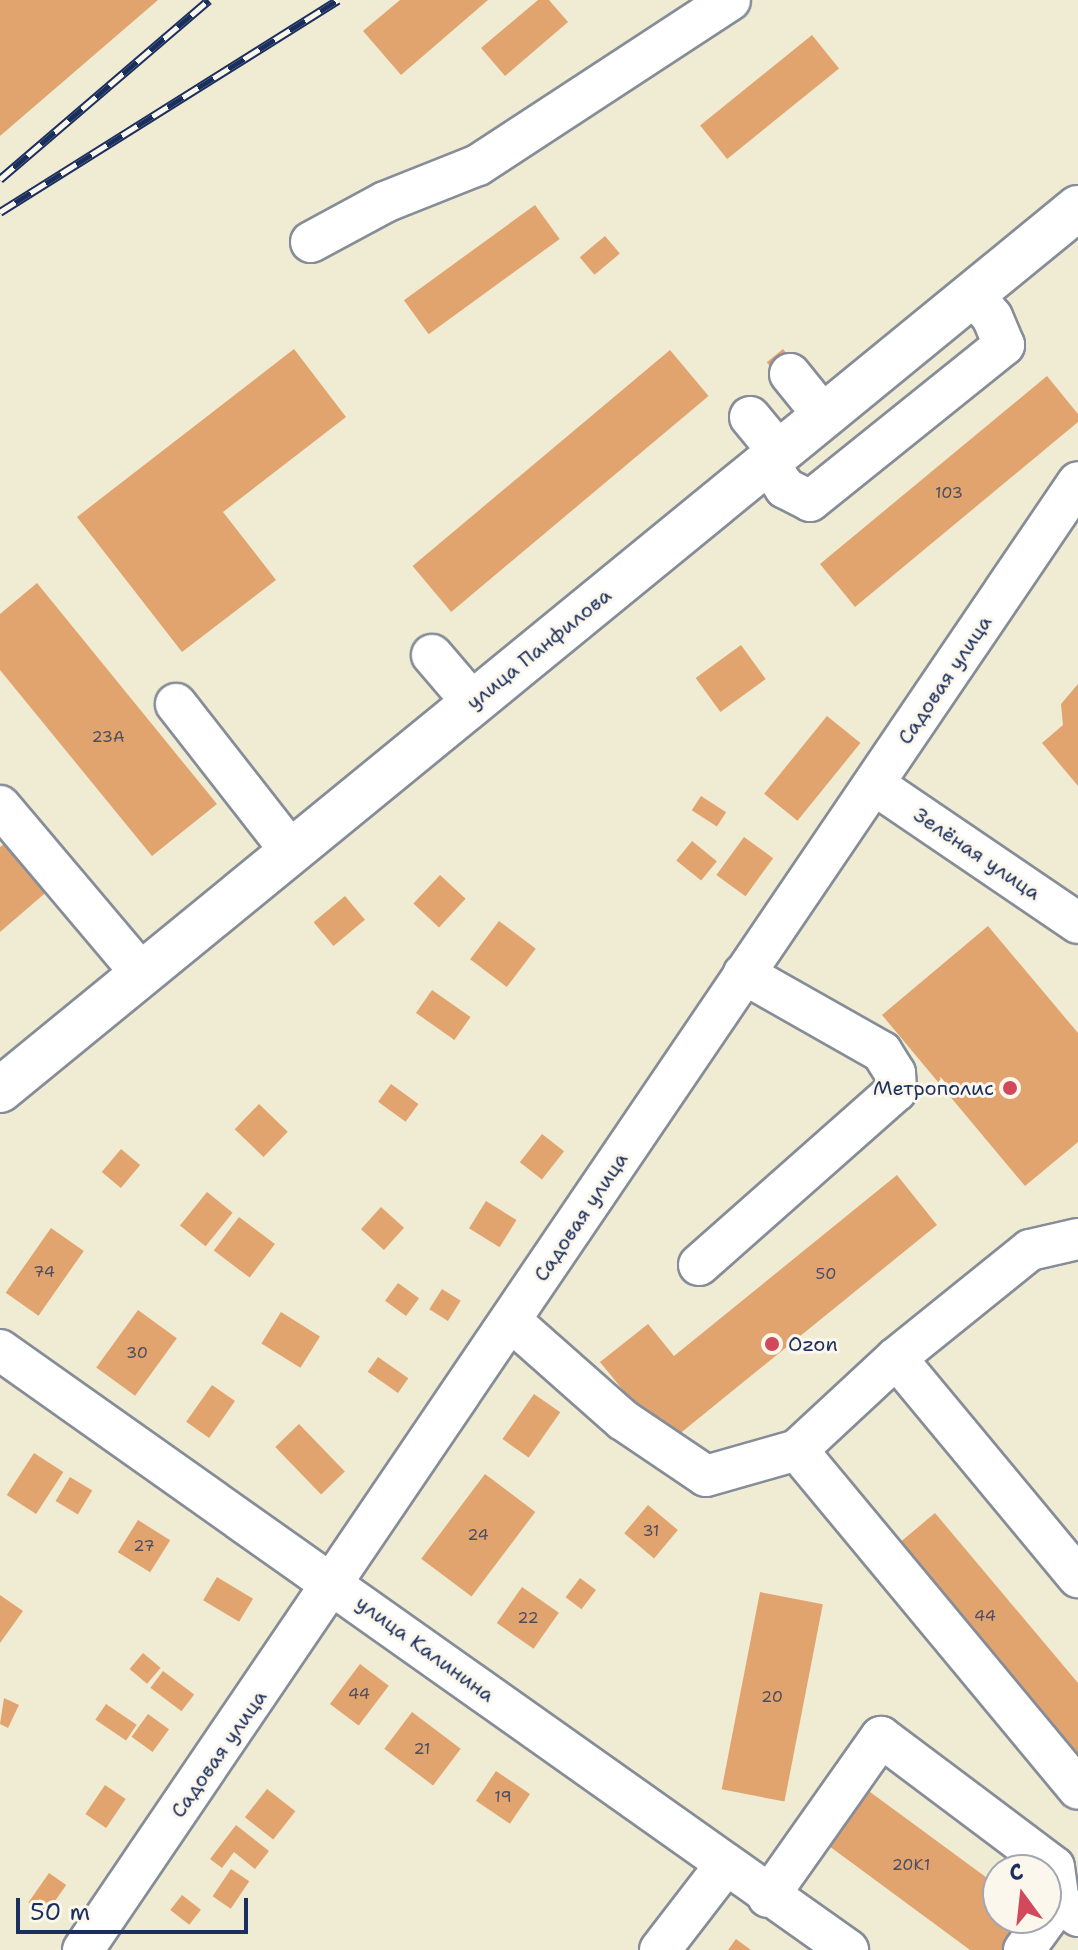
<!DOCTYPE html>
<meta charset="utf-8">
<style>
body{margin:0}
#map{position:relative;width:1078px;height:1950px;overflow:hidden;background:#f0ebd3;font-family:"Shantell Sans",sans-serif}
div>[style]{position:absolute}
.building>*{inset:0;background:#e2a46f;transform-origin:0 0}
.roads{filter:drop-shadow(2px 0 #868d98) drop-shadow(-2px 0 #868d98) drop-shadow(0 2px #868d98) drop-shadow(0 -2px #868d98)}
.minor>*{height:40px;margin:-20px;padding:0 20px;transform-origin:20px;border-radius:20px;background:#fff}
.major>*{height:44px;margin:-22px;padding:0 22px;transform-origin:22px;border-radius:22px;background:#fff}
.rail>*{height:9px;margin-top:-4.5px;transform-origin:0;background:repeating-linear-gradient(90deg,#fbf7ec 0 18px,#1b2f5e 0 36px);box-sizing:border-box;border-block:2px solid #1b2f5e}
.dots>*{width:22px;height:22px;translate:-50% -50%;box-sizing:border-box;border:4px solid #fbf7ec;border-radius:50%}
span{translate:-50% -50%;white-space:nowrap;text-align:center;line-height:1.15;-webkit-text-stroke:6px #fbf7ec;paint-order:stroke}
.number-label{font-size:16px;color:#4d4c62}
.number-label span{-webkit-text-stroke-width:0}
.street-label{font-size:20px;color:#1b2f5e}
.poi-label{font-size:20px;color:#1b2f5e}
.right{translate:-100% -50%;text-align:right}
.left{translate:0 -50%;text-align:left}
.north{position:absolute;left:982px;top:1854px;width:80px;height:80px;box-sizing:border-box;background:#fbf7ec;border:2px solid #a1a7b3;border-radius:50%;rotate:345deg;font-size:22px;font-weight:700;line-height:32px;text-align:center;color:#1b2f5e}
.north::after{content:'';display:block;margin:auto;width:28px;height:36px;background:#d1495b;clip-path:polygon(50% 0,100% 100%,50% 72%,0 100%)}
.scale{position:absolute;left:16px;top:1898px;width:232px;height:36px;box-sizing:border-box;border:4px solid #1b2f5e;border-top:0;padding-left:10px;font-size:24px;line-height:28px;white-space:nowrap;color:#1b2f5e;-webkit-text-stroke:6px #fbf7ec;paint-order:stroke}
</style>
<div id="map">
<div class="building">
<div style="clip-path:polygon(0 0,158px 0,0 136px)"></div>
<div style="clip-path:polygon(400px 0,488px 0,401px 75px,363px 31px)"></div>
<div style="clip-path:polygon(538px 0,549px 0,568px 22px,505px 76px,481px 48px)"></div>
<div style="left:812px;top:35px;width:43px;height:144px;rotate:51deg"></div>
<div style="left:535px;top:205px;width:42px;height:162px;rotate:54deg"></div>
<div style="left:605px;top:236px;width:23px;height:33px;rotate:50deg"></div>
<div style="clip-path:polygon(294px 349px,346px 417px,223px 512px,276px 580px,182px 652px,77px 517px)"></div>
<div style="left:783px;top:349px;width:14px;height:21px;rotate:51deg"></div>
<div style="left:670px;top:350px;width:60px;height:336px;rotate:50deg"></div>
<div style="clip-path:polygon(1047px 376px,1078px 414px,1078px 422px,855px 607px,820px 564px)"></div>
<div style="clip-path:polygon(37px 583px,217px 804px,152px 856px,0 670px,0 614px)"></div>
<div style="left:741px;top:645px;width:42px;height:56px;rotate:54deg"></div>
<div style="clip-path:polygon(1078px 684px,1078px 786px,1042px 743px,1063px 725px,1061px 704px)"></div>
<div style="left:827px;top:716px;width:43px;height:100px;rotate:39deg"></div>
<div style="left:701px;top:796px;width:30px;height:17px;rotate:33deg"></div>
<div style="left:744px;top:837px;width:36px;height:47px;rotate:36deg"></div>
<div style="clip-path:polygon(8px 841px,50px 889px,0 932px,0 847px)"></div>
<div style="left:692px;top:841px;width:32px;height:25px;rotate:39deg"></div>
<div style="left:440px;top:875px;width:35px;height:39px;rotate:43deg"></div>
<div style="left:345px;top:896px;width:31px;height:41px;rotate:50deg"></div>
<div style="left:499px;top:921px;width:46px;height:48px;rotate:37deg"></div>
<div style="clip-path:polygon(988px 926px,1078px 1033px,1078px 1142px,1025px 1186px,882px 1015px)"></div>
<div style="left:432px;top:990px;width:47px;height:28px;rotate:35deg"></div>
<div style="left:391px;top:1084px;width:34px;height:22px;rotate:36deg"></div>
<div style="left:259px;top:1104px;width:40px;height:35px;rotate:44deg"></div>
<div style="left:542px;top:1134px;width:28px;height:36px;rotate:38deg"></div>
<div style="left:121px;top:1149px;width:25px;height:30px;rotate:40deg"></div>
<div style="clip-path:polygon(897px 1175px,937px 1225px,667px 1444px,600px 1362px,648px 1324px,674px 1356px)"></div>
<div style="left:207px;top:1192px;width:33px;height:43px;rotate:39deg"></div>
<div style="left:486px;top:1201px;width:36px;height:32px;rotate:32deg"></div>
<div style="left:381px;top:1207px;width:31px;height:30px;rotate:42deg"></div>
<div style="left:239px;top:1217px;width:45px;height:42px;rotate:37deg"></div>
<div style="left:51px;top:1228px;width:40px;height:79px;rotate:35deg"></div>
<div style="left:398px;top:1283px;width:26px;height:22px;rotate:36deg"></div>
<div style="left:442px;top:1289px;width:22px;height:24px;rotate:32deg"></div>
<div style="left:138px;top:1310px;width:48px;height:71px;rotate:36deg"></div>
<div style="left:281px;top:1312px;width:46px;height:37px;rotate:32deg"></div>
<div style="left:378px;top:1357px;width:37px;height:18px;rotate:35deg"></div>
<div style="left:212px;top:1385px;width:28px;height:45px;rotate:35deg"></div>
<div style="left:534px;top:1394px;width:32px;height:55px;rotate:35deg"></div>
<div style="left:299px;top:1424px;width:66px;height:33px;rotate:46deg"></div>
<div style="left:34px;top:1453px;width:35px;height:50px;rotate:33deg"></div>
<div style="left:485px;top:1474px;width:63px;height:106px;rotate:37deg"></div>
<div style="left:70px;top:1477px;width:26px;height:28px;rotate:31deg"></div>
<div style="left:648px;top:1505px;width:39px;height:37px;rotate:40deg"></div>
<div style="clip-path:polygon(935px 1513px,1078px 1683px,1078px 1769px,892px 1549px)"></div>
<div style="left:138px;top:1520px;width:38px;height:38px;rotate:32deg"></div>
<div style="left:217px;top:1577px;width:42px;height:27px;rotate:31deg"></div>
<div style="left:580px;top:1578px;width:20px;height:24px;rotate:37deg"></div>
<div style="left:522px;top:1587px;width:45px;height:44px;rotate:35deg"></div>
<div style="left:760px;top:1592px;width:64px;height:201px;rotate:11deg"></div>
<div style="clip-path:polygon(0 1595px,23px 1611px,0 1643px)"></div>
<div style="left:143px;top:1653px;width:23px;height:21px;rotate:40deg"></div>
<div style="left:360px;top:1664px;width:36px;height:50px;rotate:37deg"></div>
<div style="left:163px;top:1671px;width:39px;height:21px;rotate:37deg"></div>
<div style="clip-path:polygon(4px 1698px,19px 1705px,8px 1728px,0 1724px)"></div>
<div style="left:106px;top:1704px;width:37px;height:19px;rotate:34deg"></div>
<div style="left:412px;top:1712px;width:61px;height:46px;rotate:37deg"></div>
<div style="left:148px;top:1714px;width:26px;height:28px;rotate:36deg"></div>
<div style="left:496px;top:1771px;width:41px;height:36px;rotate:34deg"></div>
<div style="left:105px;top:1785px;width:25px;height:35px;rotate:34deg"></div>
<div style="left:267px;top:1789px;width:36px;height:36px;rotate:38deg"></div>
<div style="clip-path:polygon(866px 1789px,998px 1886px,998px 1918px,1025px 1918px,1002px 1950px,970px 1950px,825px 1843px)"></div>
<div style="clip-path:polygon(236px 1825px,269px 1851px,255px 1869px,234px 1852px,222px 1868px,210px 1859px)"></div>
<div style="left:231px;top:1869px;width:22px;height:33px;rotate:34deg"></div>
<div style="left:49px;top:1873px;width:21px;height:36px;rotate:35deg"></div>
<div style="left:182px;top:1895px;width:24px;height:19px;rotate:38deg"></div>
<div style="clip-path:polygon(736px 1939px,751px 1950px,728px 1950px)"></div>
</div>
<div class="roads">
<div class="minor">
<div style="left:311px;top:242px;width:84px;rotate:-28.4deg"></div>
<div style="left:385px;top:202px;width:100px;rotate:-21.7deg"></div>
<div style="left:478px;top:165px;width:301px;rotate:-33.2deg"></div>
<div style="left:790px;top:374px;width:54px;rotate:51deg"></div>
<div style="left:750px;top:417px;width:45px;rotate:50.4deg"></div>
<div style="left:767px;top:462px;width:32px;rotate:55deg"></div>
<div style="left:785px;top:488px;width:28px;rotate:27deg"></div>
<div style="left:810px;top:501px;width:249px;rotate:-38.8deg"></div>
<div style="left:1004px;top:345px;width:30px;rotate:-113deg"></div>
<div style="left:992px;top:317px;width:30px;rotate:-130deg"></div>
<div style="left:432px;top:655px;width:63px;rotate:49.5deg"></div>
<div style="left:176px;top:704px;width:187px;rotate:52deg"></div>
<div style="left:875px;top:785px;width:245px;rotate:34.2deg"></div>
<div style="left:0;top:806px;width:220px;rotate:49.8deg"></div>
<div style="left:699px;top:1265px;width:263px;rotate:-41.5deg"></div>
<div style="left:896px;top:1091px;width:18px;rotate:-93deg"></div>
<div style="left:895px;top:1073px;width:25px;rotate:-122deg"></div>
<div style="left:882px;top:1052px;width:159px;rotate:-150.5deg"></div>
<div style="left:511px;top:1321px;width:149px;rotate:41.5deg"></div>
<div style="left:623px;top:1420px;width:100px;rotate:34deg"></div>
<div style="left:706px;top:1476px;width:95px;rotate:-15.9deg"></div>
<div style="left:797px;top:1450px;width:440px;rotate:50.3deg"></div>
<div style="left:0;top:1350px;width:1039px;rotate:35.28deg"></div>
<div style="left:896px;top:1358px;width:285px;rotate:50.3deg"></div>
<div style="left:797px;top:1450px;width:135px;rotate:-42.9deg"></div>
<div style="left:896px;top:1358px;width:172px;rotate:-38.9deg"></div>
<div style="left:1030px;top:1250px;width:49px;rotate:-12.9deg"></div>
<div style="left:768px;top:1897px;width:196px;rotate:-54.8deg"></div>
<div style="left:881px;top:1737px;width:216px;rotate:36.9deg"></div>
<div style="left:1054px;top:1867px;width:35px;rotate:82deg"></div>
<div style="left:1059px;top:1902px;width:24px;rotate:36deg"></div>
<div style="left:83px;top:1950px;width:1773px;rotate:-55.87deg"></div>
<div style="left:660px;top:1950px;width:105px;rotate:-52.4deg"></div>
<div style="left:1024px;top:1950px;width:59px;rotate:-53.9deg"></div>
</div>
<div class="major">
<div style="left:0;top:1090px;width:1393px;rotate:-39.29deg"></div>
</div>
</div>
<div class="rail">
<div style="left:0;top:179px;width:275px;rotate:-40.6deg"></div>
<div style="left:0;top:212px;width:399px;rotate:-32.1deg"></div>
</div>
<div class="dots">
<div style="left:1010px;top:1088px;background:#d1495b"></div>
<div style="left:772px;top:1344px;background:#d1495b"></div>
</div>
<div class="number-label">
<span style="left:949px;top:493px">103</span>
<span style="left:108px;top:737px">23А</span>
<span style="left:44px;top:1272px">74</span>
<span style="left:826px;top:1274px">50</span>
<span style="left:137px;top:1353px">30</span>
<span style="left:651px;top:1531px">31</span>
<span style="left:478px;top:1535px">24</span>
<span style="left:144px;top:1546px">27</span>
<span style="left:985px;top:1616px">44</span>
<span style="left:528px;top:1618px">22</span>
<span style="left:359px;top:1694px">44</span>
<span style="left:772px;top:1697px">20</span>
<span style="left:422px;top:1749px">21</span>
<span style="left:503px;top:1797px">19</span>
<span style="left:911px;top:1865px">20К1</span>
</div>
<div class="street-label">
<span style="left:539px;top:649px;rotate:-39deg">улица Панфилова</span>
<span style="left:945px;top:680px;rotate:-56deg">Садовая улица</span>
<span style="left:977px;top:854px;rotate:34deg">Зелёная улица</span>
<span style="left:581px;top:1217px;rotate:-56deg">Садовая улица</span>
<span style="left:425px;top:1649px;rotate:36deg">улица Калинина</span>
<span style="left:219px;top:1754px;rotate:-55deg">Садовая улица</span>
</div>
<div class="poi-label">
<span class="right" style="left:994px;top:1088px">Метрополис</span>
<span class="left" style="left:788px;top:1344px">Ozon</span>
</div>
<div class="north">С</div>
<div class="scale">50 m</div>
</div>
